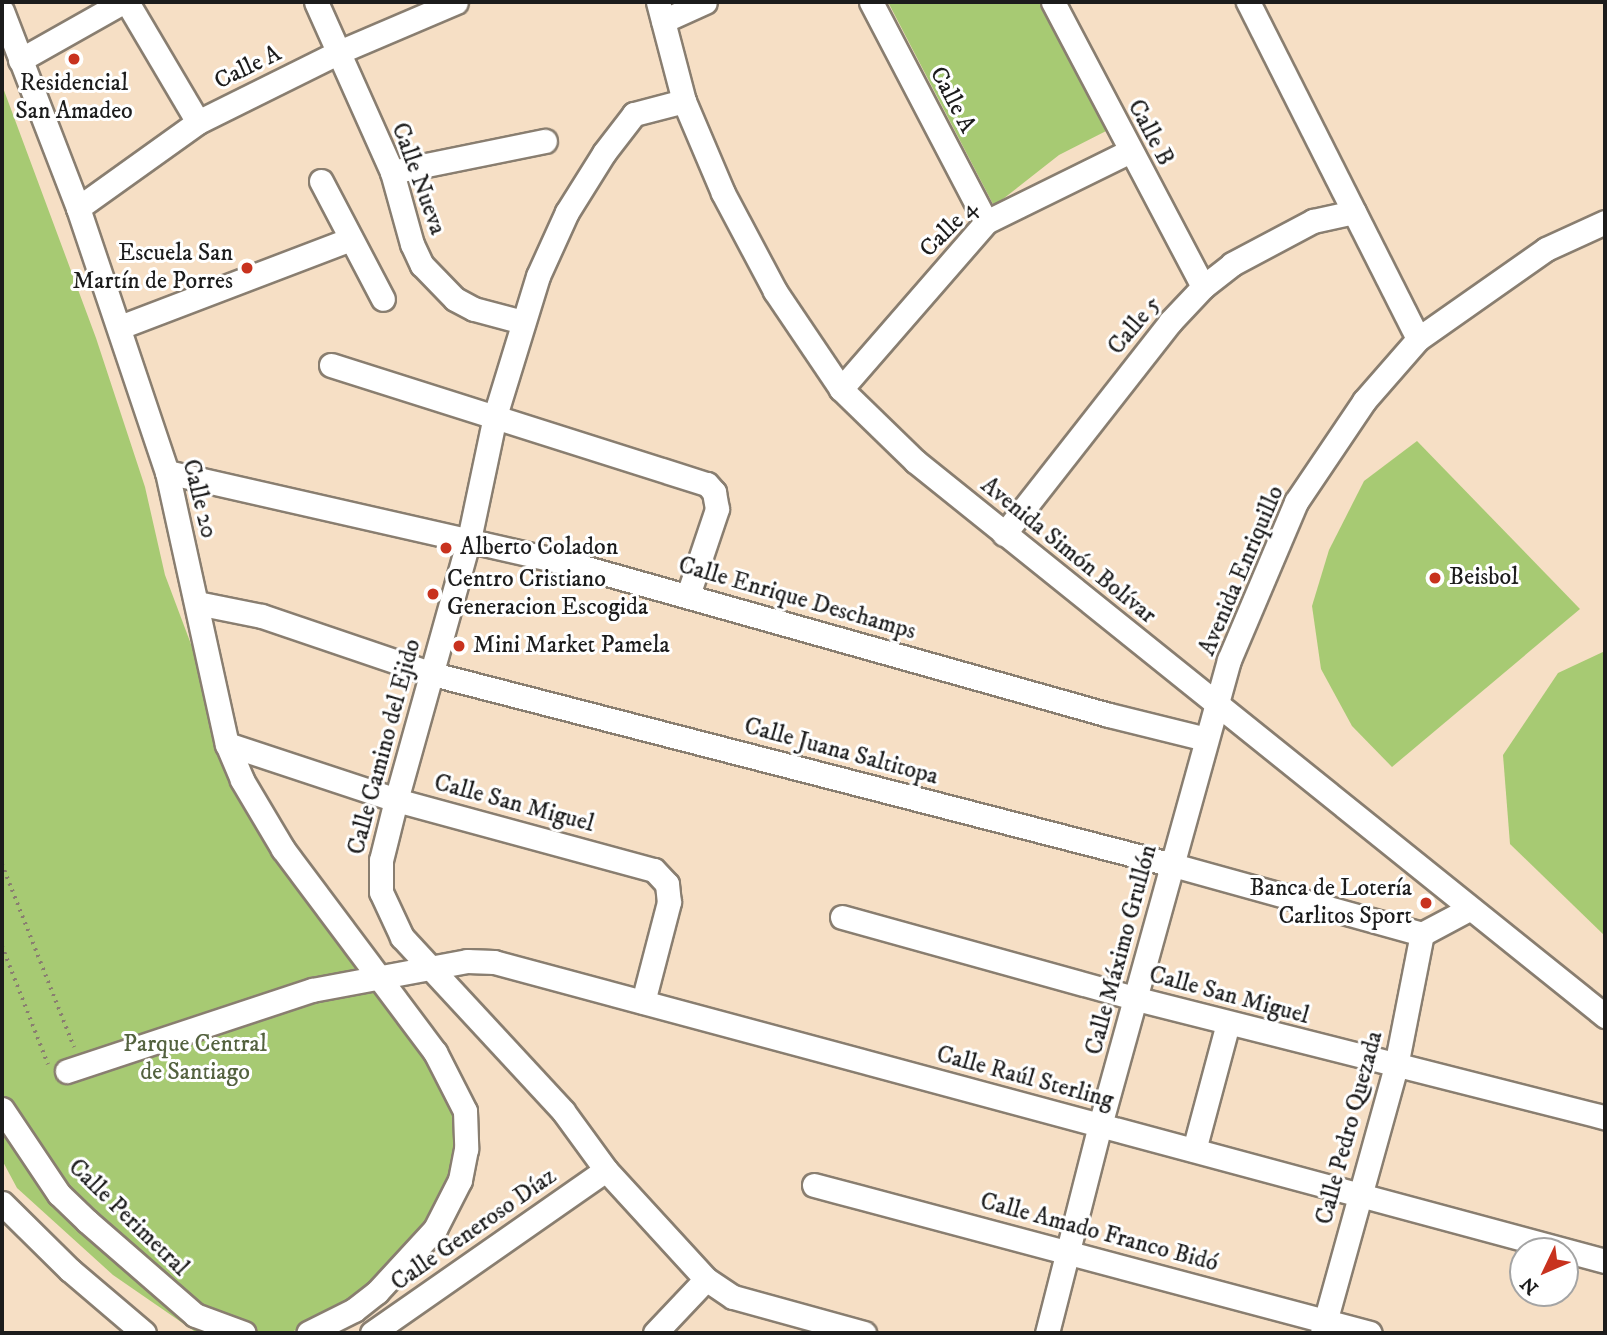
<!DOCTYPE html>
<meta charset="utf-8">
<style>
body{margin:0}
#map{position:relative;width:1607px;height:1335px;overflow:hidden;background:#f6dfc5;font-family:"IM FELL DW Pica",serif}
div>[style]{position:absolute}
.green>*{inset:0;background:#a7ca73}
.path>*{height:3.5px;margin-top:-1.75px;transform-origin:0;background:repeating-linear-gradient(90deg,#897e70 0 2px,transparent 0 7px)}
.roads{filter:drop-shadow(2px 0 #897e70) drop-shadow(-2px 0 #897e70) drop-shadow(0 2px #897e70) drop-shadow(0 -2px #897e70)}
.minor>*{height:23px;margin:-11.5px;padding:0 11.5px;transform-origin:11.5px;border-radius:11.5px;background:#fff}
.dots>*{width:19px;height:19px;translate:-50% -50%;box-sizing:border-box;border:4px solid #fff;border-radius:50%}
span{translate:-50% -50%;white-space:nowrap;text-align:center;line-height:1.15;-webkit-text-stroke:6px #fff;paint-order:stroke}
.street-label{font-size:24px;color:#1c1c1c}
.poi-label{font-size:24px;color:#1c1c1c}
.right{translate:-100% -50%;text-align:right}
.left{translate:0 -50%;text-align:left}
.park-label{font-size:24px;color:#54623f}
.frame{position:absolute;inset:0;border:4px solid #1c1c1c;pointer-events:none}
.north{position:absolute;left:1509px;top:1237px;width:70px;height:70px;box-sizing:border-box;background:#fff;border:2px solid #a4a4a4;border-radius:50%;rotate:226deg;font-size:19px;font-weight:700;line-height:28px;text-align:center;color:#1c1c1c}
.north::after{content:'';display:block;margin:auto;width:24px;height:32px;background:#c8321e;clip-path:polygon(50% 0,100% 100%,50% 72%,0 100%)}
</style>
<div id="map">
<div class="green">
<div style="clip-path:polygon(888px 2px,1047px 2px,1112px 128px,1059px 155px,994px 206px)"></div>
<div style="clip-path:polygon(2px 85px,96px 338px,145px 487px,165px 575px,242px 780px,465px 1111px,435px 1229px,352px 1300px,290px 1333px,197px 1333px,113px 1275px,17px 1188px,2px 1160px)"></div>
<div style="clip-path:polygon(1417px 441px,1580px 609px,1392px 767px,1352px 726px,1321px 669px,1312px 606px,1329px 550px,1364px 481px)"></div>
<div style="clip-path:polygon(1605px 651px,1605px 936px,1510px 844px,1503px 755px,1558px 673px)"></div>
</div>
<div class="path">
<div style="left:2px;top:864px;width:197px;rotate:68.5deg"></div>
<div style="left:2px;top:946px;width:127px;rotate:68.7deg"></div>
</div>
<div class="roads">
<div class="minor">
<div style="left:127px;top:2px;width:139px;rotate:59.4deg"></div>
<div style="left:316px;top:2px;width:186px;rotate:65.9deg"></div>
<div style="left:392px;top:172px;width:75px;rotate:74.5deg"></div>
<div style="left:412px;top:244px;width:23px;rotate:65deg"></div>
<div style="left:422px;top:265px;width:47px;rotate:45.9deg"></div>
<div style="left:455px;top:299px;width:21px;rotate:28deg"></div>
<div style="left:474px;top:309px;width:51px;rotate:14.9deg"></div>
<div style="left:658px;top:2px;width:102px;rotate:75.3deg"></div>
<div style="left:684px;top:101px;width:100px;rotate:67deg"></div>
<div style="left:723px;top:193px;width:111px;rotate:62deg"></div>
<div style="left:775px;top:291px;width:118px;rotate:56deg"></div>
<div style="left:841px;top:389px;width:103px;rotate:44.2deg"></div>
<div style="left:915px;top:461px;width:886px;rotate:38.81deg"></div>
<div style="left:871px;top:2px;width:248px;rotate:62.4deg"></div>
<div style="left:1053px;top:2px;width:322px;rotate:62.2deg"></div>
<div style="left:1248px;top:2px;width:377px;rotate:63.2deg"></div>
<div style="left:2px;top:11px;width:211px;rotate:68.9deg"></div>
<div style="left:78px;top:208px;width:279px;rotate:71.4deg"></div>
<div style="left:167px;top:472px;width:279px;rotate:77.6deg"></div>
<div style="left:227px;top:744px;width:39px;rotate:67deg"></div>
<div style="left:242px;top:780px;width:80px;rotate:59.3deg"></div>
<div style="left:283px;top:849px;width:254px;rotate:53.2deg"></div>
<div style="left:435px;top:1052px;width:66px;rotate:63deg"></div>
<div style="left:465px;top:1111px;width:38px;rotate:88deg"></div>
<div style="left:466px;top:1149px;width:32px;rotate:101deg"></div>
<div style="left:460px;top:1180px;width:55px;rotate:117deg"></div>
<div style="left:435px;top:1229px;width:86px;rotate:132.6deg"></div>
<div style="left:377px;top:1292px;width:29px;rotate:142deg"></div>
<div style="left:354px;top:1310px;width:51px;rotate:153.4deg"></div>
<div style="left:663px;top:21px;width:46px;rotate:-24.3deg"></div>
<div style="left:20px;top:60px;width:118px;rotate:-29.4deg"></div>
<div style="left:684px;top:101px;width:52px;rotate:165.4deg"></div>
<div style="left:634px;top:114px;width:49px;rotate:127.6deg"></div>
<div style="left:604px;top:153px;width:70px;rotate:122.1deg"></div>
<div style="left:567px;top:212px;width:70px;rotate:114.4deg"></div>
<div style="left:538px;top:276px;width:146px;rotate:107.1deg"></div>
<div style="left:495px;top:416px;width:126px;rotate:101.9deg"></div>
<div style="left:469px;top:539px;width:271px;rotate:105.6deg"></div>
<div style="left:396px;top:800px;width:62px;rotate:104deg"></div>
<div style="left:381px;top:860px;width:32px;rotate:90deg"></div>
<div style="left:381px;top:892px;width:50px;rotate:65deg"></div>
<div style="left:402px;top:937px;width:237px;rotate:47.2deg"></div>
<div style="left:563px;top:1111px;width:73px;rotate:53.9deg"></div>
<div style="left:606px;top:1170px;width:148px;rotate:47.5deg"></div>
<div style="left:706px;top:1279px;width:32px;rotate:34deg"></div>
<div style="left:733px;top:1297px;width:136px;rotate:15.4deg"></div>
<div style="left:392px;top:172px;width:156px;rotate:-11.5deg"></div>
<div style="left:321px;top:181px;width:133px;rotate:62.3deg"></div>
<div style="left:78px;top:208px;width:148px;rotate:-35.6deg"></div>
<div style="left:198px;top:122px;width:157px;rotate:-26.4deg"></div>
<div style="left:339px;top:52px;width:127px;rotate:-23.1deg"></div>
<div style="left:120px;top:327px;width:247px;rotate:-20.9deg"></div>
<div style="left:331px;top:365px;width:394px;rotate:17.6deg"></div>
<div style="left:707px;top:484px;width:11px;rotate:49deg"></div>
<div style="left:714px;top:492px;width:17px;rotate:80deg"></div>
<div style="left:717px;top:509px;width:91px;rotate:108.6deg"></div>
<div style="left:841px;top:389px;width:221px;rotate:-49deg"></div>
<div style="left:986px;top:222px;width:161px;rotate:-26.2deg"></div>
<div style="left:167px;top:472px;width:415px;rotate:12.8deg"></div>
<div style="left:572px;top:564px;width:558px;rotate:15.71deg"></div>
<div style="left:1109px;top:715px;width:100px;rotate:13.9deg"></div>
<div style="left:1004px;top:534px;width:269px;rotate:-51.9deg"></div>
<div style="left:1170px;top:322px;width:48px;rotate:-46.7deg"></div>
<div style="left:1203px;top:287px;width:37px;rotate:-38deg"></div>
<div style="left:1232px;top:264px;width:92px;rotate:-28deg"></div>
<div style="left:1313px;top:221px;width:42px;rotate:-12.4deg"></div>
<div style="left:197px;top:603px;width:66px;rotate:11.3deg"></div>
<div style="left:262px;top:616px;width:176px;rotate:18.8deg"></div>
<div style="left:429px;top:673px;width:768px;rotate:14.47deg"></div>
<div style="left:1173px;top:865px;width:258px;rotate:15.5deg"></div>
<div style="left:1422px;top:934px;width:53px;rotate:-28deg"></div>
<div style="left:227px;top:744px;width:178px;rotate:18.3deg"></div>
<div style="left:396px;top:800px;width:267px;rotate:15.2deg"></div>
<div style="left:654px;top:870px;width:19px;rotate:47deg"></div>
<div style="left:667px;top:884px;width:18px;rotate:84deg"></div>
<div style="left:669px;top:902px;width:103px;rotate:104.6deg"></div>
<div style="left:842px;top:917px;width:306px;rotate:15.5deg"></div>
<div style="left:1137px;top:999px;width:483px;rotate:14.2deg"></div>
<div style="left:67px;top:1071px;width:258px;rotate:-18.3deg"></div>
<div style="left:312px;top:990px;width:158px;rotate:-10.6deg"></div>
<div style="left:467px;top:961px;width:27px;rotate:2deg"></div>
<div style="left:494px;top:962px;width:1151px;rotate:15.06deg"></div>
<div style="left:2px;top:1109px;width:102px;rotate:56.2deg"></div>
<div style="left:59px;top:1194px;width:39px;rotate:44deg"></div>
<div style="left:87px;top:1221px;width:143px;rotate:41deg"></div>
<div style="left:195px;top:1315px;width:52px;rotate:20.2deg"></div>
<div style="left:1194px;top:1150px;width:131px;rotate:-75deg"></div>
<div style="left:814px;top:1185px;width:575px;rotate:14.91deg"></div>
<div style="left:2px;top:1203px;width:95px;rotate:44.6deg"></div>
<div style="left:70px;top:1270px;width:97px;rotate:40.4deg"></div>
<div style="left:372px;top:1333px;width:285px;rotate:-34.9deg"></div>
<div style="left:655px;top:1333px;width:74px;rotate:-46.6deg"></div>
<div style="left:1047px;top:1333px;width:215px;rotate:-75.7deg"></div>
<div style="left:1100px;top:1125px;width:483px;rotate:-74.5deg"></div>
<div style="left:1229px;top:660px;width:172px;rotate:-67deg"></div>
<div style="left:1296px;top:502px;width:122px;rotate:-56deg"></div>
<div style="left:1364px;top:401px;width:82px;rotate:-48.9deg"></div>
<div style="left:1418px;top:339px;width:156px;rotate:-35.1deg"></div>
<div style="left:1546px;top:249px;width:65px;rotate:-24.6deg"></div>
<div style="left:1322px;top:1333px;width:277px;rotate:-74.5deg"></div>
<div style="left:1396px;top:1066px;width:135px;rotate:-78.9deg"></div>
</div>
</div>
<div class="dots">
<div style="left:74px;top:59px;background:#c8321e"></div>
<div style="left:247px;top:268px;background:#c8321e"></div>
<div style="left:446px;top:548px;background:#c8321e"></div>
<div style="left:1435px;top:578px;background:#c8321e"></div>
<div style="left:433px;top:594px;background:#c8321e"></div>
<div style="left:459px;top:646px;background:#c8321e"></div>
<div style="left:1426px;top:903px;background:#c8321e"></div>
</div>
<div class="street-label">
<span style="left:248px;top:68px;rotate:-26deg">Calle A</span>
<span style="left:952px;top:100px;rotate:62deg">Calle A</span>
<span style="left:1150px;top:133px;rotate:62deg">Calle B</span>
<span style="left:418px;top:179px;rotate:70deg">Calle Nueva</span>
<span style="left:949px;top:229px;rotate:-45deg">Calle 4</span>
<span style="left:1135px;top:326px;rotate:-50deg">Calle 5</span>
<span style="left:199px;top:499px;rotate:76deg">Calle 20</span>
<span style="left:1068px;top:551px;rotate:39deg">Avenida Simón Bolívar</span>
<span style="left:1242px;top:571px;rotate:-67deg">Avenida Enriquillo</span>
<span style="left:797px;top:599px;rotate:16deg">Calle Enrique Deschamps</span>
<span style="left:385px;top:747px;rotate:-75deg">Calle Camino del Ejido</span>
<span style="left:841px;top:752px;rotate:15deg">Calle Juana Saltitopa</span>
<span style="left:514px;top:804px;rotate:15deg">Calle San Miguel</span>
<span style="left:1122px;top:950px;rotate:-75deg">Calle Máximo Grullón</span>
<span style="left:1229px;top:996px;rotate:15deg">Calle San Miguel</span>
<span style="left:1025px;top:1078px;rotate:15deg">Calle Raúl Sterling</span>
<span style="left:1350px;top:1128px;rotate:-75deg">Calle Pedro Quezada</span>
<span style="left:128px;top:1218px;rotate:44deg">Calle Perimetral</span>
<span style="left:474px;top:1230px;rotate:-35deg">Calle Generoso Díaz</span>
<span style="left:1099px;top:1233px;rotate:15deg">Calle Amado Franco Bidó</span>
</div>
<div class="poi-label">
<span style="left:74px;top:98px">Residencial<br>San Amadeo</span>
<span class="right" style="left:233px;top:268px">Escuela San<br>Martín de Porres</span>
<span class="left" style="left:460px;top:548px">Alberto Coladon</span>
<span class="left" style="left:1449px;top:578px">Beisbol</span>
<span class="left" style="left:447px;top:594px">Centro Cristiano<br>Generacion Escogida</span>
<span class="left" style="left:473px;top:646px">Mini Market Pamela</span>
<span class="right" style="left:1412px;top:903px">Banca de Lotería<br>Carlitos Sport</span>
</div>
<div class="park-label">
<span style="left:195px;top:1059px">Parque Central<br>de Santiago</span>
</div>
<div class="frame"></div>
<div class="north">N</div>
</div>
